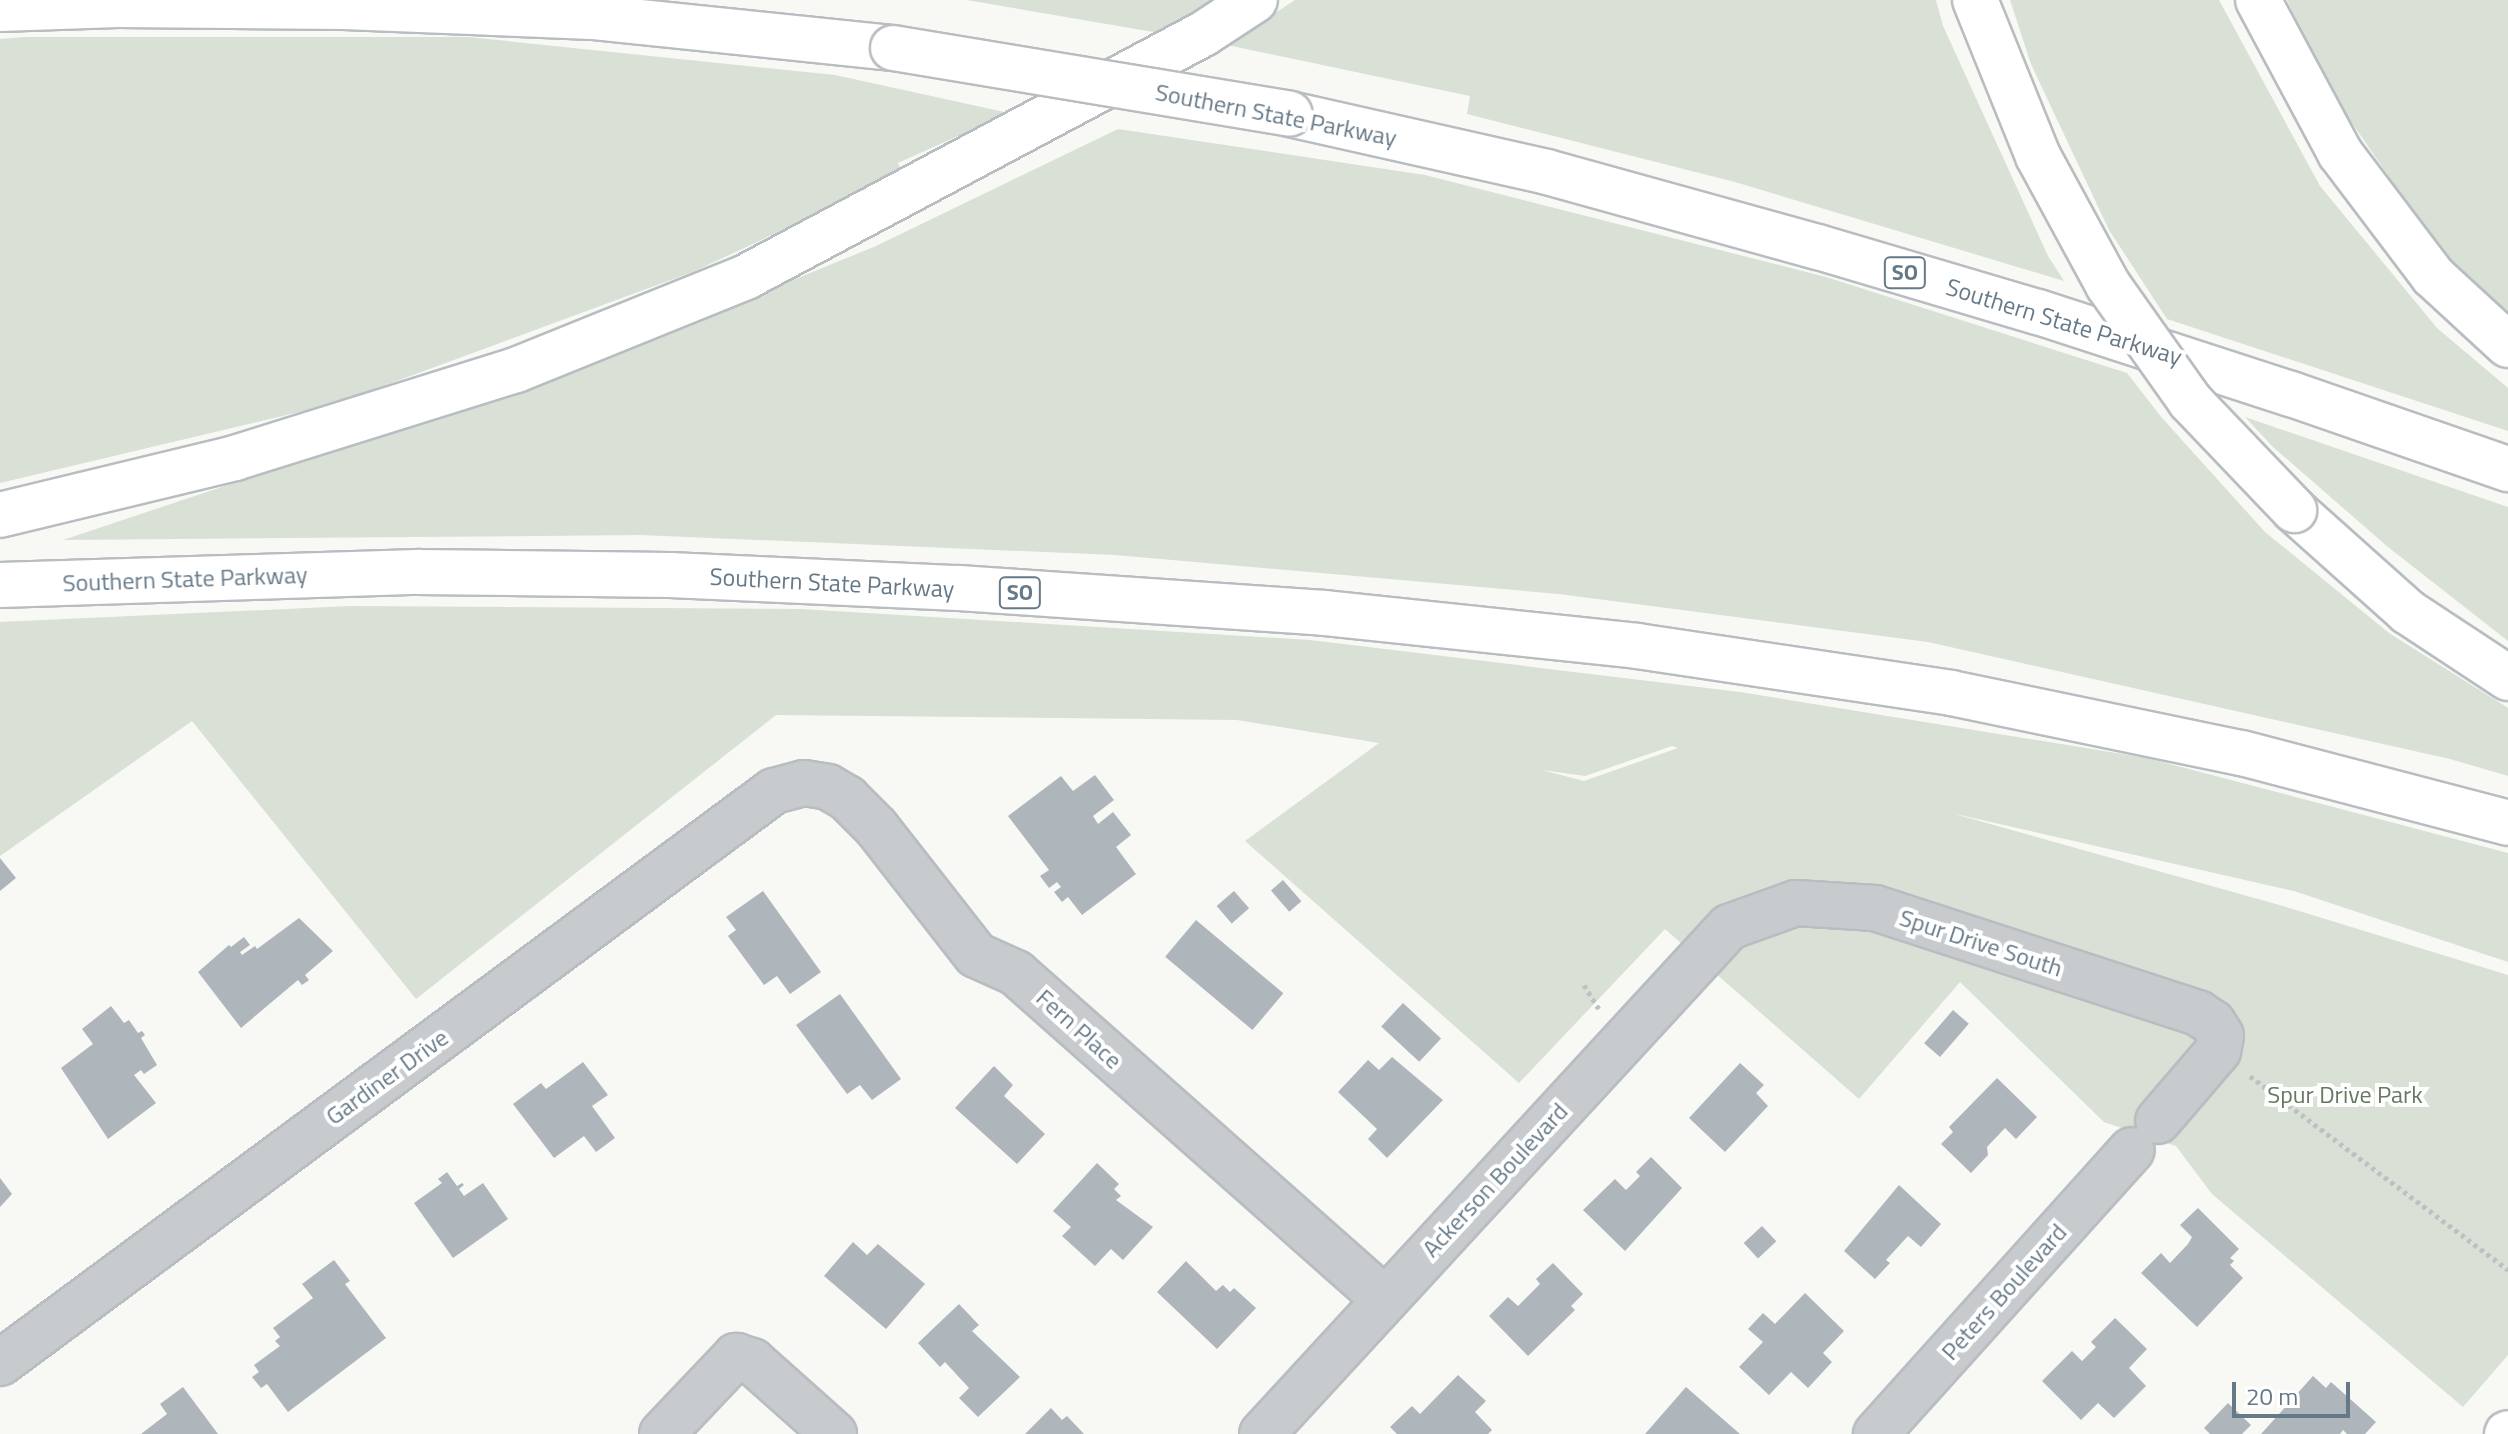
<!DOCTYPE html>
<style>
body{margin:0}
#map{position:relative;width:2508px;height:1434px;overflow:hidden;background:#f8f8f5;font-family:"Titillium Web",sans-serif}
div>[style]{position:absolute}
.green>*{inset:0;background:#d9e0d5}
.building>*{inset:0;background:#aeb6bc;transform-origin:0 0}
.path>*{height:5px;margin-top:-2.5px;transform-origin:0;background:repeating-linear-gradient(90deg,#bec1c3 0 4px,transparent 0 8px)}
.roads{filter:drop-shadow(2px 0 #b7bdc1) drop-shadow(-2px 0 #b7bdc1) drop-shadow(0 2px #b7bdc1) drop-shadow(0 -2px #b7bdc1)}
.street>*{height:44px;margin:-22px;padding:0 22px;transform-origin:22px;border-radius:22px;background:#c7cbce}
.secondary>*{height:44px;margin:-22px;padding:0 22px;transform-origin:22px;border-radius:22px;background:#fff}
.highway>*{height:44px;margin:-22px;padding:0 22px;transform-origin:22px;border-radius:22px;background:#fff}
.bridges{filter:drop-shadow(2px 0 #b9bdc0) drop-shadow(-2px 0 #b9bdc0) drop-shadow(0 2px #b9bdc0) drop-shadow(0 -2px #b9bdc0)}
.highway-bridge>*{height:44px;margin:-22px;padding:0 22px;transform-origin:22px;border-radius:22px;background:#fff}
span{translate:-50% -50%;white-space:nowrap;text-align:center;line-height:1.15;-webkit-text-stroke:8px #fff;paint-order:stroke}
.shield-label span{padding:2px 6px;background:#fff;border:2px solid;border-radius:6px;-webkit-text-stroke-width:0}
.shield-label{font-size:22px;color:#657988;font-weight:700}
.street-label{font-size:24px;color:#657988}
.park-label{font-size:24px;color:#667960}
.scale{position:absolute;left:2232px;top:1382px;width:118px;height:36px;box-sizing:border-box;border:4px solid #657988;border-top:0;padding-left:10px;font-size:24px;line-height:28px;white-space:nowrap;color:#657988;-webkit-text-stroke:6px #fff;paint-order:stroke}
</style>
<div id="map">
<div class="green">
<div style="clip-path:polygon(967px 0,1214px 0,1165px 34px)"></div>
<div style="clip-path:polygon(1295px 0,1936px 0,1943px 26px,2048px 256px,2064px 281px,1735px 182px,1467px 114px,1470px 96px,1227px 45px)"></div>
<div style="clip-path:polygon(2010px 0,2219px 0,2320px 186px,2437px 328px,2508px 388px,2508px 431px,2167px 319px,2109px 230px,2031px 64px)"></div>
<div style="clip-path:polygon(2287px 0,2508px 0,2508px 317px,2448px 263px,2324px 82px)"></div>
<div style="clip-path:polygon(24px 37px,468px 37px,835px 75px,1009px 113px,898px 163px,902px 174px,695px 271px,337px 403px,0 483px,0 39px)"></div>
<div style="clip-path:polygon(1118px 129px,1425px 175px,1826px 277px,2127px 373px,2162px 418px,2265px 532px,2389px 633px,2508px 708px,2508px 776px,2450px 759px,1928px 642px,1559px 594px,1115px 555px,641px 535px,63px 540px,581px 367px,876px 246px)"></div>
<div style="clip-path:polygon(2245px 417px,2508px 507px,2508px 641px,2388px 547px,2273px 447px)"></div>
<div style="clip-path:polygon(evenodd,350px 606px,801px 609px,1310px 640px,1740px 692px,2147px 758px,2508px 853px,2508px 962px,2294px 891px,1951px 813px,2283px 906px,2508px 975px,2508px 1355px,2463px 1407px,2212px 1194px,2176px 1146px,2104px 1122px,1960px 982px,1859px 1099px,1665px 929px,1519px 1083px,1245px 841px,1379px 743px,1237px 720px,776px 715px,416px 999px,192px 721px,0 856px,0 622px,350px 606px,1672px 746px,1678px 748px,1584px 781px,1542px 770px,1585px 776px,1672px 746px)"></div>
</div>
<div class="building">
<div style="clip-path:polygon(1095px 775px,1114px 800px,1093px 816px,1098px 824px,1113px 812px,1131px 835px,1116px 847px,1136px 874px,1082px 915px,1068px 897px,1062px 902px,1054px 892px,1061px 887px,1057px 882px,1049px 888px,1040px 876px,1049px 870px,1008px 816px,1061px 776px,1073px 791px)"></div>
<div style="clip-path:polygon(0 858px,16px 878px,0 891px)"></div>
<div style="left:1283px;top:880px;width:28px;height:16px;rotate:49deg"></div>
<div style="clip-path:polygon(763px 891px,821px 972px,790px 994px,777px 976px,764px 985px,728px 936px,736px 930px,726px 917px)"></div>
<div style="left:1234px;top:891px;width:23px;height:23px;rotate:49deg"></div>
<div style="clip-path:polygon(299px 918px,333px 951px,305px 975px,309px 980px,302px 985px,298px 980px,241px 1028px,198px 972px,229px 945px,231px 947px,244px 937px,250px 945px,240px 952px,242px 955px,255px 946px,257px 949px)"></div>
<div style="left:1196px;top:920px;width:114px;height:48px;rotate:40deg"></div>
<div style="clip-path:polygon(840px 994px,901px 1079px,872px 1100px,860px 1085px,847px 1094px,796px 1025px)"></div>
<div style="left:1403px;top:1003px;width:52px;height:32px;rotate:43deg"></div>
<div style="clip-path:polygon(111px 1006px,124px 1023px,129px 1020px,138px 1033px,142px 1031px,145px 1035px,141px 1038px,157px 1065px,144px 1074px,141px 1070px,134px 1075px,156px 1103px,108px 1139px,61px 1068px,93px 1044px,82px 1029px)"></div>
<div style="left:1953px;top:1010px;width:21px;height:44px;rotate:41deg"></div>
<div style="clip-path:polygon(1392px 1057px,1443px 1100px,1387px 1158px,1368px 1139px,1377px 1129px,1338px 1092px,1368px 1060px,1379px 1070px)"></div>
<div style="clip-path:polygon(583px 1062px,608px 1095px,592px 1106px,615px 1138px,596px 1152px,584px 1136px,554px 1158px,513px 1104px,541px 1083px,546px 1089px)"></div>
<div style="clip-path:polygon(1740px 1063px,1764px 1085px,1756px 1093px,1768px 1106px,1725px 1152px,1689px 1118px)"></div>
<div style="clip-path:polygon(994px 1066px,1013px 1085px,1004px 1096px,1045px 1134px,1017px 1164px,955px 1108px)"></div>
<div style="clip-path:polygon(1997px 1078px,2037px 1117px,2016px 1139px,2005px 1128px,1987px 1147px,1988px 1155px,1971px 1173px,1941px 1144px,1953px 1132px,1949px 1127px)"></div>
<div style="clip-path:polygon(1651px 1157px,1682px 1188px,1625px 1251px,1583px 1210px,1615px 1179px,1626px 1190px,1640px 1176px,1636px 1172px)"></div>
<div style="clip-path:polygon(1097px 1163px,1119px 1184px,1114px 1189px,1121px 1196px,1116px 1200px,1153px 1227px,1123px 1260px,1111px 1249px,1095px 1266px,1062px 1236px,1071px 1227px,1053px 1211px)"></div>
<div style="clip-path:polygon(447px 1172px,457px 1186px,462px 1183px,464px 1185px,459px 1189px,464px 1196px,483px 1183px,508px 1219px,453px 1258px,414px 1203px,442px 1183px,438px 1179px)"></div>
<div style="clip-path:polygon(0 1178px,12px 1194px,0 1207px)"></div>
<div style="clip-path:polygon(1899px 1185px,1941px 1224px,1921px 1247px,1908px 1236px,1886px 1260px,1890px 1263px,1875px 1279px,1844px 1251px)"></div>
<div style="clip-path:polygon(2198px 1208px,2239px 1249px,2230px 1258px,2234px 1261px,2230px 1265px,2243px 1278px,2197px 1327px,2141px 1273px,2161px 1253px,2170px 1263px,2188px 1244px,2192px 1237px,2180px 1225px)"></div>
<div style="left:1762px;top:1226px;width:21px;height:25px;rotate:47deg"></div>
<div style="clip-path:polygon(853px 1242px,867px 1255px,878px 1244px,925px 1284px,886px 1329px,824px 1276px)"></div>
<div style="clip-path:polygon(334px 1260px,350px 1281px,345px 1284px,386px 1338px,288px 1412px,267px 1384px,261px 1388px,252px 1377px,259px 1372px,254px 1365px,280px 1346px,275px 1341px,280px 1337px,273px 1328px,313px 1298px,302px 1284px)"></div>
<div style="clip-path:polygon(1186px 1261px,1216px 1291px,1223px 1285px,1230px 1292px,1234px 1288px,1256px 1308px,1217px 1349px,1157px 1292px)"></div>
<div style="clip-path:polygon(1553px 1263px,1583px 1294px,1571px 1306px,1575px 1310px,1528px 1356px,1489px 1316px,1508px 1297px,1518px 1306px,1540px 1284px,1536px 1279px)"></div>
<div style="clip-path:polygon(1805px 1293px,1844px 1331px,1823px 1353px,1832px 1362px,1808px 1388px,1791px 1372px,1769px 1395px,1739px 1367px,1763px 1342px,1748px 1329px,1763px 1313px,1775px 1324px)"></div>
<div style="clip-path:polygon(959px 1304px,979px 1325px,972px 1331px,1020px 1377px,978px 1417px,959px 1398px,969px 1388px,945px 1362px,940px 1367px,918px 1343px)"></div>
<div style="clip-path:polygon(2115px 1318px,2147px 1349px,2129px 1368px,2146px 1386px,2114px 1418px,2098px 1403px,2081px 1420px,2042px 1381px,2072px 1351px,2082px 1361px,2096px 1347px,2091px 1342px)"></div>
<div style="clip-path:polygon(1458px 1375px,1486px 1401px,1475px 1412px,1492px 1430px,1488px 1434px,1397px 1434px,1390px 1427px,1412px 1406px,1420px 1414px)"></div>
<div style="clip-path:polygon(2313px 1376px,2326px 1388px,2331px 1382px,2376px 1422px,2365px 1434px,2347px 1434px,2343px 1430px,2340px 1434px,2261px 1434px)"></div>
<div style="clip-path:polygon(183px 1387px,218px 1434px,141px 1434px,167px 1414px,160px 1404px)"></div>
<div style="clip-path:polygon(1686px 1387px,1740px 1434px,1645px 1434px)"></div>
<div style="clip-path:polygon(2228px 1403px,2251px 1425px,2242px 1434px,2210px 1434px,2204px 1428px)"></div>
<div style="clip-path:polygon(1051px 1408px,1062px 1420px,1067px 1416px,1084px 1434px,1025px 1434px)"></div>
</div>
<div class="path">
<div style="left:1584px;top:985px;width:28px;rotate:58deg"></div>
<div style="left:2250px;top:1076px;width:323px;rotate:36.9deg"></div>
</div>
<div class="roads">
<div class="street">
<div style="left:0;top:1363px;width:962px;rotate:-36.47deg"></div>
<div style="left:774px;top:791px;width:31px;rotate:-15deg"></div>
<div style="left:804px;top:783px;width:24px;rotate:9deg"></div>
<div style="left:828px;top:787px;width:22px;rotate:30deg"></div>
<div style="left:847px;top:798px;width:41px;rotate:45deg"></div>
<div style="left:876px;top:827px;width:162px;rotate:52deg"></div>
<div style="left:976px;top:955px;width:44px;rotate:24.2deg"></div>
<div style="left:1016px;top:973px;width:493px;rotate:41.5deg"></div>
<div style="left:662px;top:1434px;width:108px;rotate:-46.5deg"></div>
<div style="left:736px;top:1356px;width:17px;rotate:17deg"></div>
<div style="left:752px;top:1361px;width:110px;rotate:41.7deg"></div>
<div style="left:1262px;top:1434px;width:689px;rotate:-47.35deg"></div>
<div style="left:1729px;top:927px;width:71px;rotate:-19.7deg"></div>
<div style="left:1796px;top:903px;width:79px;rotate:3.6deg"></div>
<div style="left:1875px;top:908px;width:340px;rotate:18deg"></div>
<div style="left:2198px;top:1013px;width:18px;rotate:34deg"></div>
<div style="left:2213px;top:1023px;width:15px;rotate:58deg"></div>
<div style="left:2221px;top:1036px;width:15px;rotate:101deg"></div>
<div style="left:2218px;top:1051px;width:92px;rotate:130.6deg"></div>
<div style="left:1876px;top:1434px;width:382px;rotate:-48deg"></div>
</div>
<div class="secondary">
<div style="left:2507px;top:1434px;width:1px;rotate:-45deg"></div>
</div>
<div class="highway">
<div style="left:2258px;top:0;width:174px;rotate:61.8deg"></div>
<div style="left:2340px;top:153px;width:154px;rotate:52.9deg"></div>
<div style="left:2433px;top:276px;width:102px;rotate:42.6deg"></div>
<div style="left:0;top:9px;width:118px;rotate:-1.9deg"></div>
<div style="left:118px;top:5px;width:226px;rotate:0.5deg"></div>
<div style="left:344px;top:7px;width:248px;rotate:2.3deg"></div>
<div style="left:592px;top:17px;width:303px;rotate:5.9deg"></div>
<div style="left:1290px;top:114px;width:263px;rotate:12.7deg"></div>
<div style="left:1547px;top:172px;width:281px;rotate:15.5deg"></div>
<div style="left:1818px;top:247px;width:229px;rotate:16.5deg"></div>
<div style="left:2038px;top:312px;width:266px;rotate:18deg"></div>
<div style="left:2291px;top:394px;width:230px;rotate:19.1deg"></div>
<div style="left:2294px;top:510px;width:153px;rotate:41.8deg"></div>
<div style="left:2408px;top:612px;width:120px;rotate:33.4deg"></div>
<div style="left:0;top:515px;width:242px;rotate:-13.6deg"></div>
<div style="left:235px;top:458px;width:294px;rotate:-17.4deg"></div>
<div style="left:516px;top:370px;width:248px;rotate:-22deg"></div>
<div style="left:746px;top:277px;width:518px;rotate:-28deg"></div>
<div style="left:1203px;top:34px;width:62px;rotate:-33.2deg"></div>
<div style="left:0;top:585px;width:418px;rotate:-1.8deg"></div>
<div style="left:418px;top:572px;width:252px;rotate:0.7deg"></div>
<div style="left:670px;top:575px;width:289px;rotate:2.6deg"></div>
<div style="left:959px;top:588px;width:366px;rotate:3.9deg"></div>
<div style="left:1324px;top:613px;width:315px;rotate:6deg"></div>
<div style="left:1637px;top:646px;width:317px;rotate:8.5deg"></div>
<div style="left:1951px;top:693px;width:297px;rotate:11.7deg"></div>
<div style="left:2242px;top:753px;width:275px;rotate:14.7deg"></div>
</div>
</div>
<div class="bridges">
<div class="highway-bridge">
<div style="left:1975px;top:0;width:168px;rotate:68deg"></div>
<div style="left:2038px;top:156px;width:147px;rotate:61.5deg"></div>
<div style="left:2108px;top:285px;width:142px;rotate:54.7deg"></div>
<div style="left:2190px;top:401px;width:151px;rotate:46.3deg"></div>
<div style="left:893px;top:48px;width:402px;rotate:9.4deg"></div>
</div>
</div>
<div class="shield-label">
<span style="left:1905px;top:273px">SO</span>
<span style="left:1020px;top:593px">SO</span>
</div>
<div class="street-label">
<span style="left:1276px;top:115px;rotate:11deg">Southern State Parkway</span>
<span style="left:2064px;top:322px;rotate:17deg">Southern State Parkway</span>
<span style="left:185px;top:579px;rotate:-2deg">Southern State Parkway</span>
<span style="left:832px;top:583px;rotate:3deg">Southern State Parkway</span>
<span style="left:1981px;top:943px;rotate:18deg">Spur Drive South</span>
<span style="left:1079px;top:1029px;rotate:42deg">Fern Place</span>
<span style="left:387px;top:1077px;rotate:-36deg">Gardiner Drive</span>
<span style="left:1495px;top:1180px;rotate:-47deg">Ackerson Boulevard</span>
<span style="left:2004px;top:1292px;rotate:-48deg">Peters Boulevard</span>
</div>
<div class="park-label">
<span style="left:2345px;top:1095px">Spur Drive Park</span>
</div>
<div class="scale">20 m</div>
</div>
